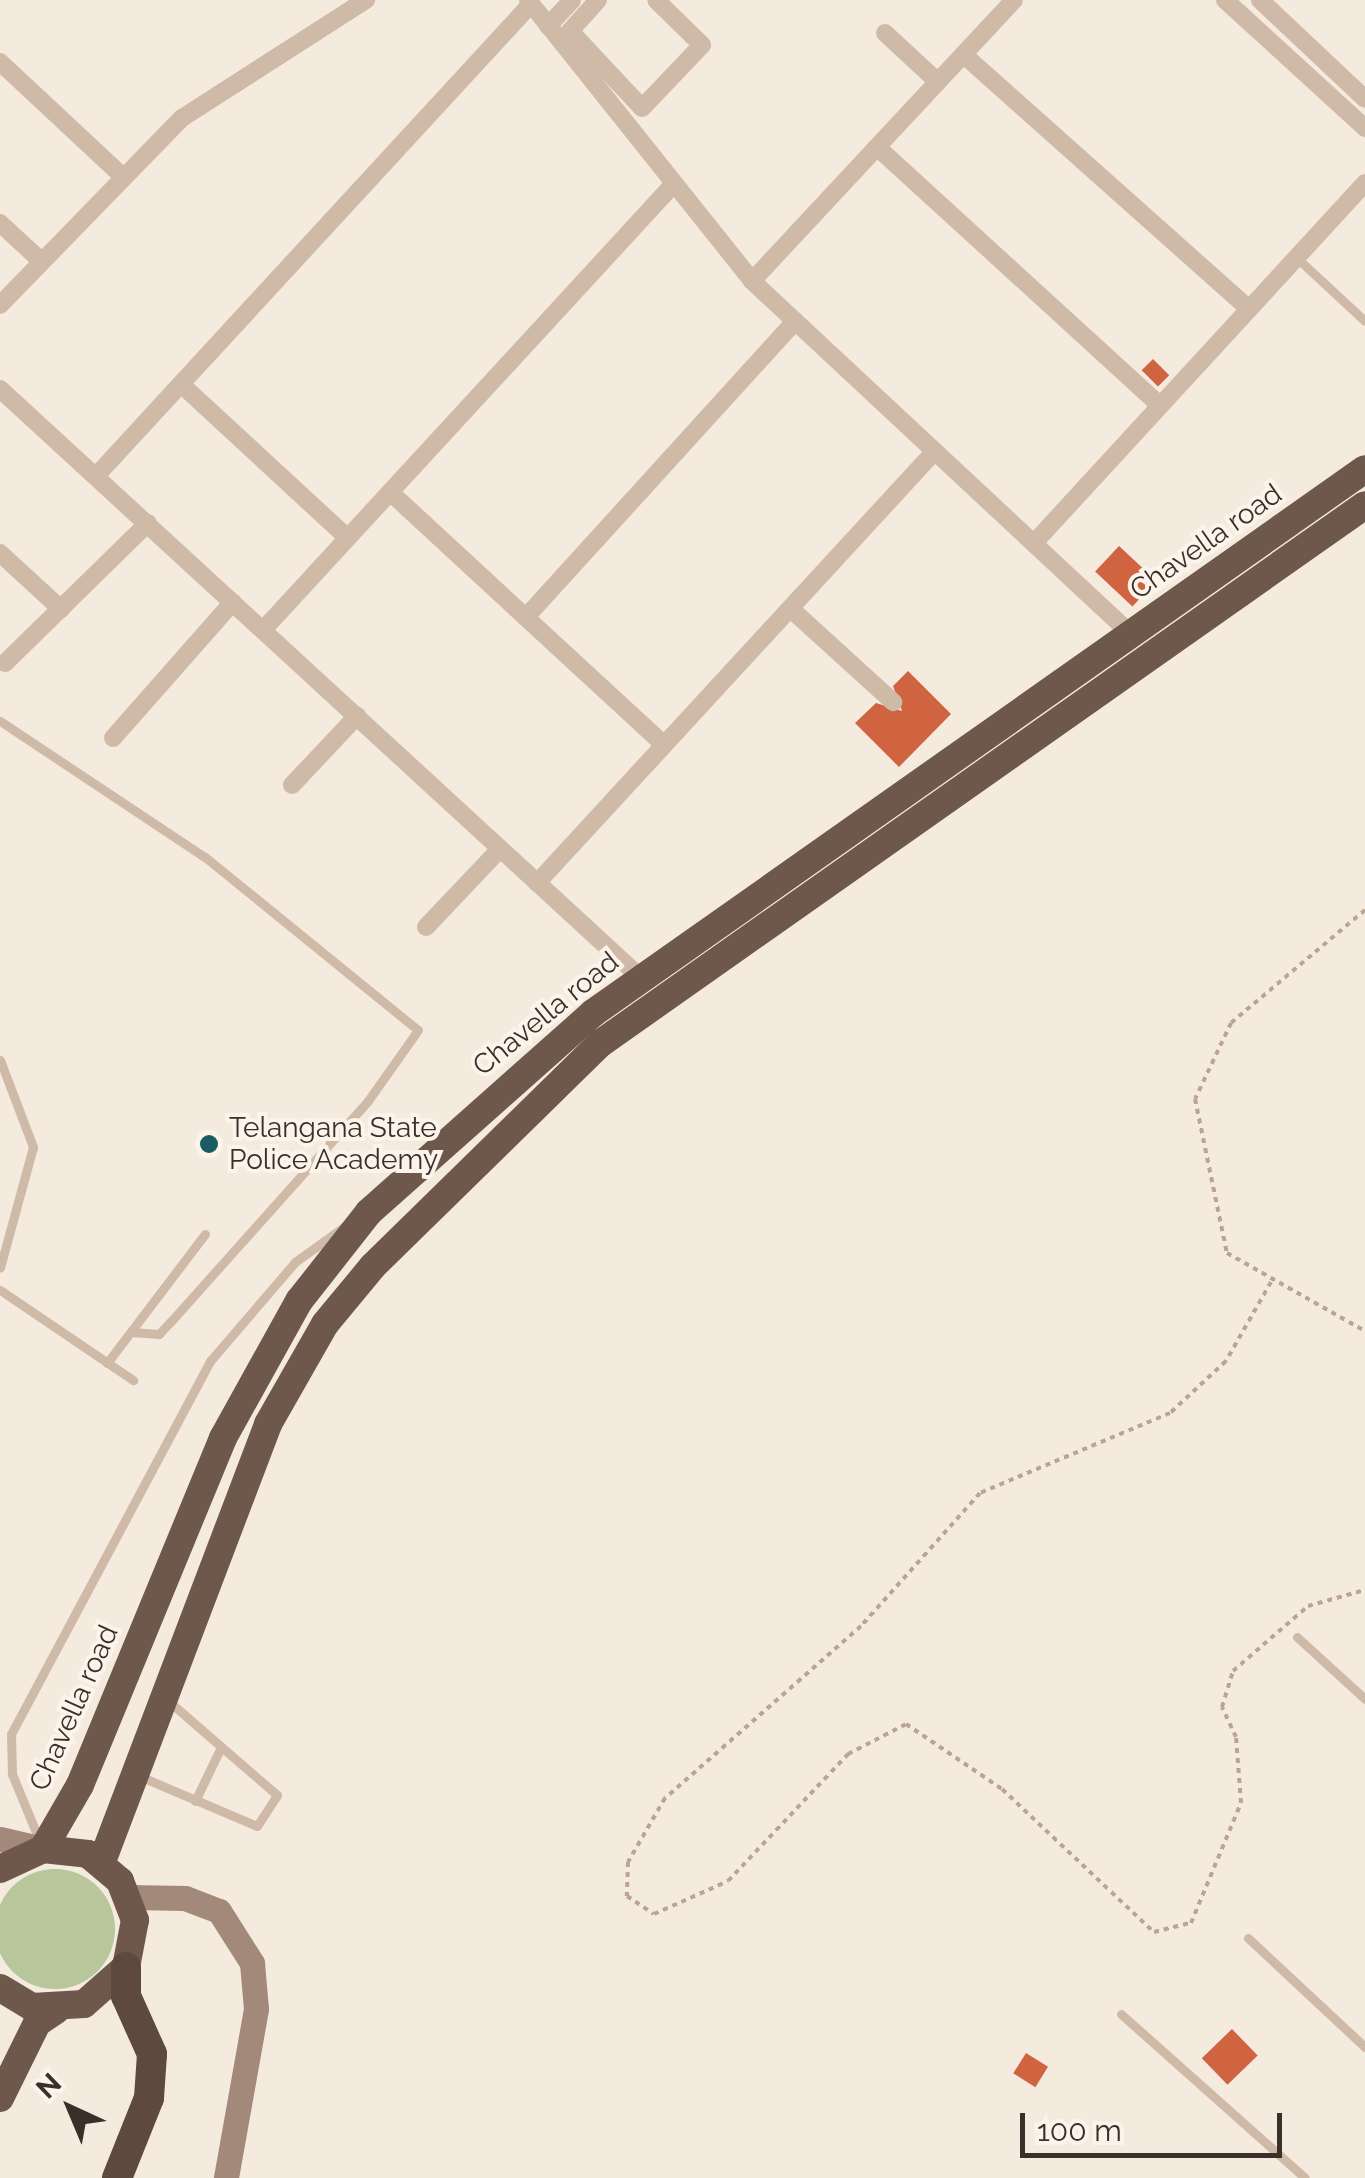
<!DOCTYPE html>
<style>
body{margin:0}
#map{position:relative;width:1365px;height:2178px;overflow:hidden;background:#f5eade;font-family:Raleway,sans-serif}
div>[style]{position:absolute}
.green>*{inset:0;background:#b8c69c}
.round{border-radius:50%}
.building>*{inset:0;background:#d06441;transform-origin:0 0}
.path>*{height:4px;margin-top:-2px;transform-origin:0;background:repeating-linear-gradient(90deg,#bba492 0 5px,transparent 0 10px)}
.service>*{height:9px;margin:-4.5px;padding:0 4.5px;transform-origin:4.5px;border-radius:4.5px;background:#cfbaa8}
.minor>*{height:18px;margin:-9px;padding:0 9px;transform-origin:9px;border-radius:9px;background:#cfbaa8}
.secondary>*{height:25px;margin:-12.5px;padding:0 12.5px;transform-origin:12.5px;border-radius:12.5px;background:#a38979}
.trunk>*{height:28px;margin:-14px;padding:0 14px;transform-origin:14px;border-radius:14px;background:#6e584c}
.motorway>*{height:30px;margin:-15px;padding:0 15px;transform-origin:15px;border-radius:15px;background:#5d493f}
.dots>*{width:28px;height:28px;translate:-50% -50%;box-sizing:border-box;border:5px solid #fcf4eb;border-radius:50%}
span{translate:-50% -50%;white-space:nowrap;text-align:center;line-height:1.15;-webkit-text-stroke:8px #fcf4eb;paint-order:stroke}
.street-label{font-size:28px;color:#3b2f29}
.poi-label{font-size:28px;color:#3b2f29}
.left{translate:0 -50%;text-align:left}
.north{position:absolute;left:20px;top:2058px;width:100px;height:100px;-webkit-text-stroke:8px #fcf4eb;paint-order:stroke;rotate:316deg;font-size:28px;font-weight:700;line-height:40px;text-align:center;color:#3b2f29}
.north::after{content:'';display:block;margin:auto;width:35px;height:45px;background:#3b2f29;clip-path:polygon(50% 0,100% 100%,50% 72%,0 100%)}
.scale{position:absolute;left:1020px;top:2113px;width:262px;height:45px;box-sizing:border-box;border:5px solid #3b2f29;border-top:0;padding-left:12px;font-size:30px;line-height:35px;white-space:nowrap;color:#3b2f29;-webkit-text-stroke:8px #fcf4eb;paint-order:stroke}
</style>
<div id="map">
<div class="green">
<div class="round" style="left:-5px;top:1869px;width:120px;height:120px"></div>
</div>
<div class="building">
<div style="left:1153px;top:359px;width:23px;height:16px;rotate:45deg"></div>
<div style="left:1119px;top:546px;width:51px;height:35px;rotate:43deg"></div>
<div style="clip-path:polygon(908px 671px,951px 714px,899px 767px,855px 723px,876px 703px,902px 711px,893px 686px)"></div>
<div style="left:1232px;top:2029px;width:37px;height:42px;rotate:46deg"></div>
<div style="left:1026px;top:2053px;width:26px;height:24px;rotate:32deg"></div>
</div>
<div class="path">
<div style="left:1365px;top:910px;width:175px;rotate:139.9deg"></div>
<div style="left:1231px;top:1023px;width:84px;rotate:115.3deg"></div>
<div style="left:1195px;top:1099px;width:157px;rotate:78.3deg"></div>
<div style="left:1227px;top:1253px;width:159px;rotate:29.5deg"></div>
<div style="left:1271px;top:1282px;width:91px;rotate:119.7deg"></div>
<div style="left:1226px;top:1361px;width:76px;rotate:137.1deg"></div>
<div style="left:1170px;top:1413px;width:206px;rotate:157.2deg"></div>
<div style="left:980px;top:1493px;width:178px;rotate:131.8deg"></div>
<div style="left:861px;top:1626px;width:261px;rotate:138.7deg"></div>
<div style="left:665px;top:1798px;width:74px;rotate:120deg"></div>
<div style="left:628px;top:1862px;width:34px;rotate:92deg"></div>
<div style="left:627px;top:1896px;width:32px;rotate:34deg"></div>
<div style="left:654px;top:1914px;width:81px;rotate:-24deg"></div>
<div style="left:728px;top:1881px;width:175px;rotate:-46.6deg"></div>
<div style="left:848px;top:1754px;width:65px;rotate:-27.3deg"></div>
<div style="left:906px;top:1724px;width:116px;rotate:34.1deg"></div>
<div style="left:1002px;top:1789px;width:209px;rotate:43.3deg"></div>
<div style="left:1154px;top:1932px;width:38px;rotate:-14deg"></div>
<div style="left:1191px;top:1923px;width:130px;rotate:-67.4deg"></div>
<div style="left:1241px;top:1803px;width:66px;rotate:-94.3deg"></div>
<div style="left:1236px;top:1737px;width:33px;rotate:-115deg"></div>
<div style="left:1222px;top:1707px;width:38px;rotate:-73deg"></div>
<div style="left:1233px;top:1671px;width:99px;rotate:-40.9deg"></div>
<div style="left:1308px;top:1606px;width:59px;rotate:-15.7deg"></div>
</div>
<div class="service">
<div style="left:1298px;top:259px;width:91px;rotate:42.8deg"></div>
<div style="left:0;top:721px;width:246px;rotate:33.6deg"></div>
<div style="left:205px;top:857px;width:274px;rotate:39.1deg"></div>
<div style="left:418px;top:1030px;width:88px;rotate:125.3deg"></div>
<div style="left:367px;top:1102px;width:294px;rotate:131.8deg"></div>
<div style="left:171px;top:1321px;width:18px;rotate:133deg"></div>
<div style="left:159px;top:1334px;width:28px;rotate:-176deg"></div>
<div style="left:0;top:1060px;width:93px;rotate:69.2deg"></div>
<div style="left:33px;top:1147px;width:125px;rotate:105.3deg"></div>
<div style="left:0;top:1290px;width:161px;rotate:34.1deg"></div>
<div style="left:107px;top:1363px;width:162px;rotate:-52.8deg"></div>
<div style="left:1297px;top:1637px;width:92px;rotate:42.4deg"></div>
<div style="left:137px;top:1775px;width:130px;rotate:23deg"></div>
<div style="left:257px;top:1826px;width:37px;rotate:-57deg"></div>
<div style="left:277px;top:1795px;width:147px;rotate:-139.1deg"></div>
<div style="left:195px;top:1801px;width:58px;rotate:-64.3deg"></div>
<div style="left:40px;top:1842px;width:74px;rotate:-112.4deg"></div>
<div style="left:12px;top:1774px;width:40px;rotate:-91.4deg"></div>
<div style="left:11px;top:1734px;width:424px;rotate:-61.9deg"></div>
<div style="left:211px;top:1360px;width:129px;rotate:-49.4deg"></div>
<div style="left:295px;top:1262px;width:67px;rotate:-35.8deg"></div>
<div style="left:1248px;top:1938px;width:160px;rotate:43deg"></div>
<div style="left:1121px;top:2014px;width:246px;rotate:41.7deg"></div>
</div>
<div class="minor">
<div style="left:528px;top:0;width:359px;rotate:51.4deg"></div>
<div style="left:752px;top:281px;width:518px;rotate:42.97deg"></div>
<div style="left:598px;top:0;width:42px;rotate:132.1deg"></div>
<div style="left:570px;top:31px;width:105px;rotate:46.9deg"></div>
<div style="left:642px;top:108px;width:87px;rotate:-46.4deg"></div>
<div style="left:702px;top:45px;width:64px;rotate:-135.6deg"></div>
<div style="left:1225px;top:0;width:190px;rotate:42.4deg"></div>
<div style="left:1260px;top:0;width:144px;rotate:43.3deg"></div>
<div style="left:548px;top:26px;width:35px;rotate:-47deg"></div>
<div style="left:885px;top:33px;width:72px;rotate:42.8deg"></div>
<div style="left:964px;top:55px;width:380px;rotate:41.7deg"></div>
<div style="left:0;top:62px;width:166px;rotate:43deg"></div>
<div style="left:877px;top:147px;width:383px;rotate:42.4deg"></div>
<div style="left:0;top:223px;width:54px;rotate:42.8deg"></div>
<div style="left:752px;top:281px;width:384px;rotate:-47deg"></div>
<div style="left:0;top:305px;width:261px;rotate:-45.8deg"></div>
<div style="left:182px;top:118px;width:219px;rotate:-32.7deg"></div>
<div style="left:183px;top:386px;width:224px;rotate:42.7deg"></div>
<div style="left:0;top:389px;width:871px;rotate:42.58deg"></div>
<div style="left:96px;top:476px;width:642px;rotate:-47.34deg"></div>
<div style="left:390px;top:492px;width:373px;rotate:42.7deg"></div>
<div style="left:1034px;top:543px;width:489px;rotate:-47.4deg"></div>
<div style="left:0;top:553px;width:83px;rotate:42.6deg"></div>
<div style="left:792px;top:610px;width:137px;rotate:42.3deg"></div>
<div style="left:526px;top:617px;width:400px;rotate:-47.7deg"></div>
<div style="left:263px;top:630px;width:602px;rotate:-47.36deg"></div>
<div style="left:5px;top:663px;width:200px;rotate:-44.4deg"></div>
<div style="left:113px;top:738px;width:181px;rotate:-48.6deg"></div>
<div style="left:292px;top:785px;width:95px;rotate:-46.7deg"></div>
<div style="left:537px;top:883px;width:587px;rotate:-47.35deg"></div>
<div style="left:426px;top:927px;width:108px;rotate:-46.5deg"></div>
</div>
<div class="secondary">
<div style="left:0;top:1839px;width:44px;rotate:13.1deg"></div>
<div style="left:129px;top:1897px;width:56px;rotate:1deg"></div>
<div style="left:185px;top:1898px;width:36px;rotate:21deg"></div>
<div style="left:219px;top:1911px;width:62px;rotate:57.6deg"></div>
<div style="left:252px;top:1963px;width:46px;rotate:85deg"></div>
<div style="left:256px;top:2009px;width:172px;rotate:100.1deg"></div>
</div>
<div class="trunk">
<div style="left:43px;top:1849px;width:74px;rotate:-60deg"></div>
<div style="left:80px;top:1785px;width:375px;rotate:-67.6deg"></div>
<div style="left:223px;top:1438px;width:157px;rotate:-61deg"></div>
<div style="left:299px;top:1301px;width:113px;rotate:-51.8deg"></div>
<div style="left:369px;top:1212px;width:300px;rotate:-41.6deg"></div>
<div style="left:593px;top:1013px;width:944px;rotate:-35.17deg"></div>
<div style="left:101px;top:1864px;width:471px;rotate:-69.2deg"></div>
<div style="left:268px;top:1424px;width:115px;rotate:-60.3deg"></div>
<div style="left:325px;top:1324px;width:75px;rotate:-50.4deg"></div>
<div style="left:373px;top:1266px;width:319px;rotate:-44.4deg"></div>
<div style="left:601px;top:1043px;width:934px;rotate:-35.15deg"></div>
<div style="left:0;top:1869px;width:47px;rotate:-24.9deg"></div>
<div style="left:43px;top:1849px;width:45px;rotate:6.3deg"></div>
<div style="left:88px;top:1854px;width:42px;rotate:40.2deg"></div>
<div style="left:120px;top:1881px;width:42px;rotate:69deg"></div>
<div style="left:135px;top:1920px;width:48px;rotate:100.8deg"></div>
<div style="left:126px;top:1967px;width:56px;rotate:138.6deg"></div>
<div style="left:84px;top:2004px;width:52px;rotate:176.7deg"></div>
<div style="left:32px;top:2007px;width:37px;rotate:-149deg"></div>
<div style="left:0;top:2098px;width:84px;rotate:-63.7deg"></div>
<div style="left:37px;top:2023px;width:23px;rotate:-34deg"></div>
</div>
<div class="motorway">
<div style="left:117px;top:2178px;width:86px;rotate:-68.2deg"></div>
<div style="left:149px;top:2098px;width:44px;rotate:-86.1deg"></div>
<div style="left:152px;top:2054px;width:64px;rotate:-114.1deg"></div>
<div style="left:126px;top:1996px;width:29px;rotate:-90deg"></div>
</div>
<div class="dots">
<div style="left:209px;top:1144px;background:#1a5c61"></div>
</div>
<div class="street-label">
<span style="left:1206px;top:542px;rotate:-35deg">Chavella road</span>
<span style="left:546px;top:1014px;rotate:-39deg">Chavella road</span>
<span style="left:74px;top:1708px;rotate:-66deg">Chavella road</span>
</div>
<div class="poi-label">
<span class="left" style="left:229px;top:1144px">Telangana State<br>Police Academy</span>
</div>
<div class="north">N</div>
<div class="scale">100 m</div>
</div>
